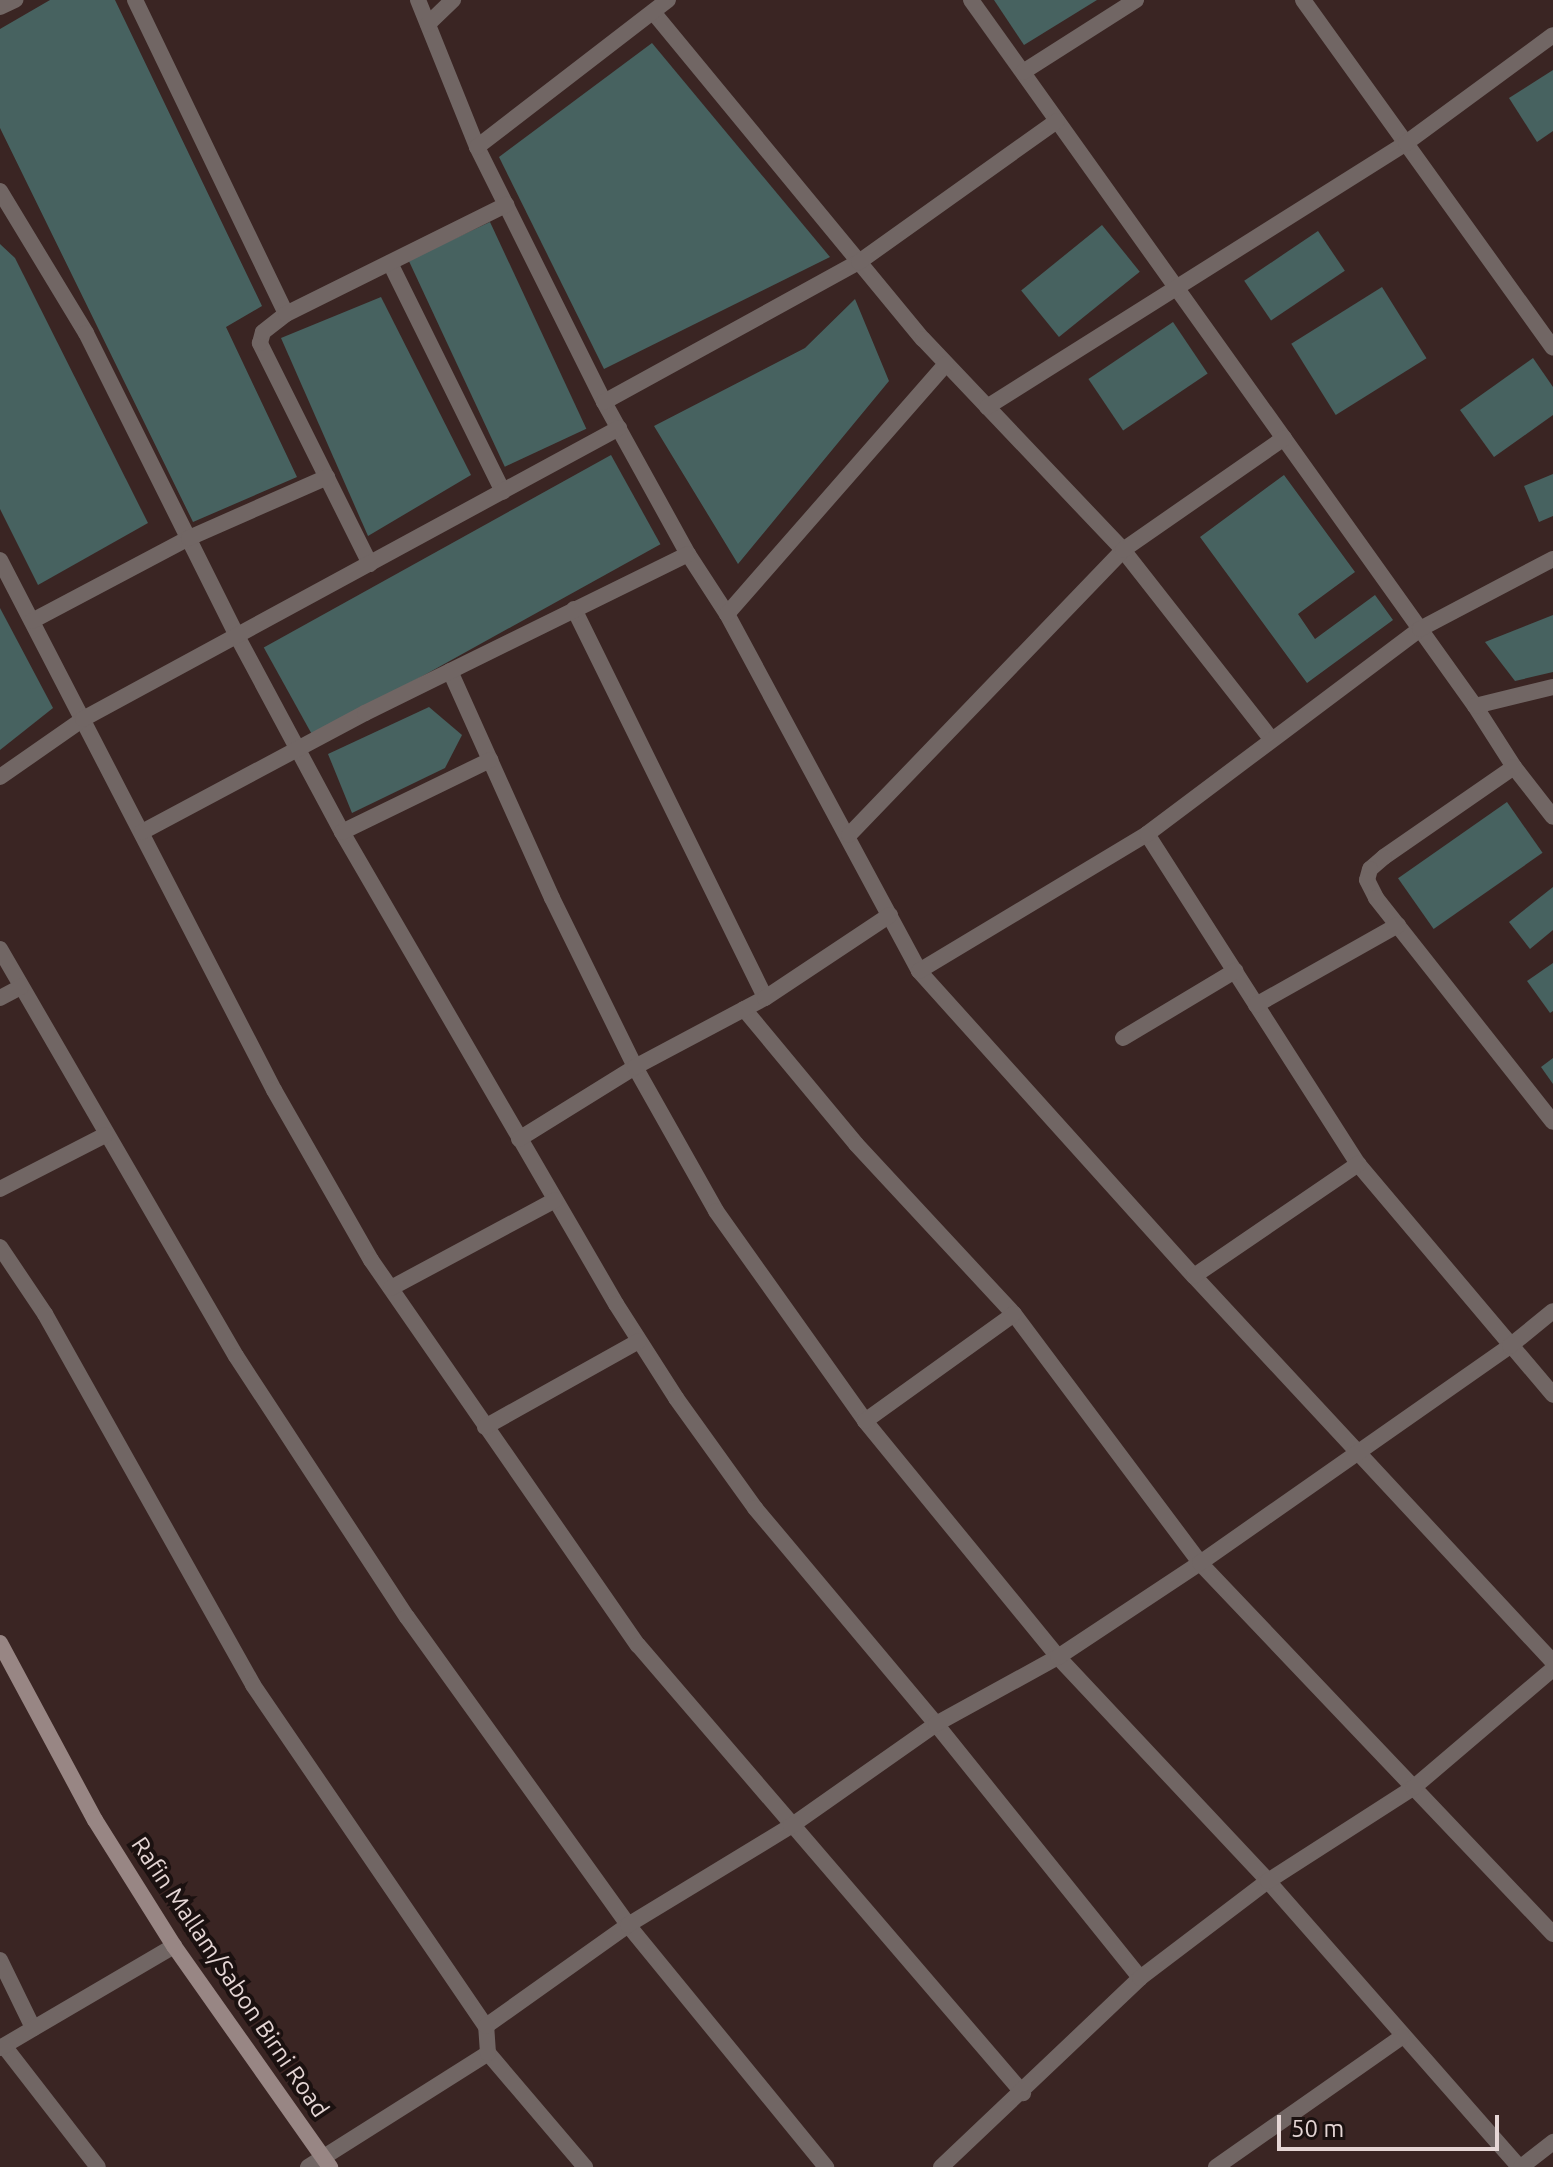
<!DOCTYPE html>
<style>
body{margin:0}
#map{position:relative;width:1553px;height:2167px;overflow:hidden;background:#3a2523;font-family:Ubuntu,sans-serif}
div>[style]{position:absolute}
.building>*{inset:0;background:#476260;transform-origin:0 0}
.street>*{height:16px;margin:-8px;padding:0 8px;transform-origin:8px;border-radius:8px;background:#716664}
.secondary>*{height:16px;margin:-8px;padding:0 8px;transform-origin:8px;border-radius:8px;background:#988684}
span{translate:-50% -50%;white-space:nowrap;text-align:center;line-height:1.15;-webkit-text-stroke:8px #1b1110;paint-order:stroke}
.street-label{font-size:24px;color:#e5d6d5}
.scale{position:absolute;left:1277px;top:2115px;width:222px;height:36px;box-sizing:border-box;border:4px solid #e5d6d5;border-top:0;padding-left:10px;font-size:24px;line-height:28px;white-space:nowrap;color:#e5d6d5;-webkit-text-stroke:6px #1b1110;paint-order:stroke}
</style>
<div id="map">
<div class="building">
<div style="clip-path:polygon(50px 0,115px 0,262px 306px,226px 327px,297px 477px,193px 522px,0 128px,0 29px)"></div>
<div style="clip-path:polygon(994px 0,1097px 0,1024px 45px)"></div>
<div style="clip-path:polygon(652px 43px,830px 257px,604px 369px,499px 157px)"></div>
<div style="clip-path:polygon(1553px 70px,1553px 131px,1537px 142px,1509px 98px)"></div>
<div style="left:490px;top:222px;width:228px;height:90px;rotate:65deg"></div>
<div style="left:1102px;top:225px;width:60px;height:104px;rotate:51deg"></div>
<div style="left:1318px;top:231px;width:48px;height:89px;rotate:56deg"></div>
<div style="clip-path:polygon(0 244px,15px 258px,148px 523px,38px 585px,0 509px)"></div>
<div style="left:1382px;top:287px;width:84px;height:107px;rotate:58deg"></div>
<div style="clip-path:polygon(381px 297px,471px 475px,368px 536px,281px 338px)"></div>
<div style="clip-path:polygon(855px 299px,889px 381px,738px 564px,654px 426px,805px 348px)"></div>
<div style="left:1173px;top:322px;width:62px;height:102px;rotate:56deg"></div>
<div style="clip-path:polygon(1533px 358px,1553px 387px,1553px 415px,1494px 457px,1460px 410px)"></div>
<div style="left:611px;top:455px;width:102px;height:397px;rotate:61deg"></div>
<div style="clip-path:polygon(1553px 474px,1553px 516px,1539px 522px,1524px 486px)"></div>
<div style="clip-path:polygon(1284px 475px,1355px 572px,1298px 614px,1315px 639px,1375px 595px,1393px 620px,1307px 683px,1200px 537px)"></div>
<div style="clip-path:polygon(0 608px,53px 708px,0 750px)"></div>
<div style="clip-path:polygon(1553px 615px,1553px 672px,1515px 681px,1485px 642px)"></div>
<div style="clip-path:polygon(429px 707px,462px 735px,445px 768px,352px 813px,328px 754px)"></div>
<div style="left:1507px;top:802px;width:62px;height:133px;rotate:55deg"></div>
<div style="clip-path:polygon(1553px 887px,1553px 930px,1530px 949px,1509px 922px)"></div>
<div style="clip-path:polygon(1553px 963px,1553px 1011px,1550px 1013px,1527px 981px)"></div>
<div style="clip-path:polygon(1553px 1058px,1553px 1084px,1541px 1067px)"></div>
</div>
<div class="street">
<div style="left:135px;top:0;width:348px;rotate:64.3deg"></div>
<div style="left:418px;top:0;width:158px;rotate:68.1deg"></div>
<div style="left:477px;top:147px;width:285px;rotate:63.5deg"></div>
<div style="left:604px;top:402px;width:174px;rotate:61.1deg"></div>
<div style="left:688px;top:554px;width:72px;rotate:57deg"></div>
<div style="left:727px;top:614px;width:405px;rotate:61.7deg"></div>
<div style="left:919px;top:971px;width:411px;rotate:48deg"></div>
<div style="left:1194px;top:1276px;width:527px;rotate:47.08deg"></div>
<div style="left:971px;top:0;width:867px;rotate:54.48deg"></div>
<div style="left:1475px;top:706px;width:72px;rotate:57.4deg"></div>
<div style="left:1514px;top:767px;width:63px;rotate:52deg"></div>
<div style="left:1303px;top:0;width:428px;rotate:54.3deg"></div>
<div style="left:0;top:7px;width:17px;rotate:-25deg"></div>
<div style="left:653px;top:12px;width:424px;rotate:50.5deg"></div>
<div style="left:923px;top:339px;width:291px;rotate:46.5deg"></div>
<div style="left:1123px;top:550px;width:240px;rotate:51.9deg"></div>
<div style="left:428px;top:24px;width:35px;rotate:-44deg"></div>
<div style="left:1023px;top:72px;width:134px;rotate:-32.5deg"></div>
<div style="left:477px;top:147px;width:241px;rotate:-37.6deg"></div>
<div style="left:0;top:191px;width:166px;rotate:58.8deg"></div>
<div style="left:86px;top:333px;width:339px;rotate:63.5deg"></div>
<div style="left:237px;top:636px;width:222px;rotate:61.8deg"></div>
<div style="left:342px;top:832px;width:546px;rotate:59.86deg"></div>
<div style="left:616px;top:1304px;width:112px;rotate:57.4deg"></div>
<div style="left:676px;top:1398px;width:135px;rotate:54.3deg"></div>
<div style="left:755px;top:1508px;width:282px;rotate:50deg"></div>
<div style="left:936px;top:1724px;width:326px;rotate:51.2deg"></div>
<div style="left:390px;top:263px;width:255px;rotate:63.7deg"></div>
<div style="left:604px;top:402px;width:291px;rotate:-28.8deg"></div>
<div style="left:859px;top:262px;width:243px;rotate:-35.5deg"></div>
<div style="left:987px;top:407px;width:495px;rotate:-32.2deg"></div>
<div style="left:1406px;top:143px;width:182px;rotate:-36.3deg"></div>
<div style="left:0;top:560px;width:597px;rotate:62.66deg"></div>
<div style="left:274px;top:1090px;width:196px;rotate:60.3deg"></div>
<div style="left:371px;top:1260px;width:469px;rotate:55.3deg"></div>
<div style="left:638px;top:1645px;width:591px;rotate:49.33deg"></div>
<div style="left:370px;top:564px;width:247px;rotate:-116.5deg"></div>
<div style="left:260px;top:343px;width:11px;rotate:-75deg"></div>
<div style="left:263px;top:332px;width:29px;rotate:-38deg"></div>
<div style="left:286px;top:314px;width:246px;rotate:-26.4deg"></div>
<div style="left:574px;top:609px;width:433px;rotate:63.8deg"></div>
<div style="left:727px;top:614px;width:332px;rotate:-48.8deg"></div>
<div style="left:32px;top:621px;width:178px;rotate:-27.9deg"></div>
<div style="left:189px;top:538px;width:151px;rotate:-23.8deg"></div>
<div style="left:450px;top:671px;width:249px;rotate:65.8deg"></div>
<div style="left:552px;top:898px;width:188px;rotate:63.8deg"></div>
<div style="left:635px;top:1067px;width:165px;rotate:60.6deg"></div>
<div style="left:716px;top:1211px;width:257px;rotate:54.6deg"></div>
<div style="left:865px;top:1421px;width:305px;rotate:50.7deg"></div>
<div style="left:1058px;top:1657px;width:307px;rotate:46.8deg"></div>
<div style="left:1268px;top:1881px;width:381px;rotate:48.7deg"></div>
<div style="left:1475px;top:706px;width:80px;rotate:-13.7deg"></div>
<div style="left:1514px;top:767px;width:158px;rotate:145.3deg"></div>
<div style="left:1384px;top:857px;width:18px;rotate:139deg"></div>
<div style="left:1370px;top:869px;width:11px;rotate:105deg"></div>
<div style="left:1367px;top:880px;width:20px;rotate:63deg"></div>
<div style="left:1376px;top:898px;width:285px;rotate:51.7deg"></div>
<div style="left:0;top:777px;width:101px;rotate:-34.9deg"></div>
<div style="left:83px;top:719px;width:610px;rotate:-28.5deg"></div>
<div style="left:142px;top:832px;width:253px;rotate:-28.1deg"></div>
<div style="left:365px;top:713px;width:360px;rotate:-26.2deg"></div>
<div style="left:342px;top:832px;width:165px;rotate:-25.9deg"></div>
<div style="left:1147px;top:834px;width:392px;rotate:57.4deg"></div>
<div style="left:1358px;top:1164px;width:302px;rotate:49.8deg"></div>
<div style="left:849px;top:835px;width:395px;rotate:-46.1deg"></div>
<div style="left:1123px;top:550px;width:196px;rotate:-34.8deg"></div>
<div style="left:0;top:949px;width:470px;rotate:59.9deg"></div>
<div style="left:236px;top:1356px;width:312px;rotate:56.8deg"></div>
<div style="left:407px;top:1617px;width:379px;rotate:54.3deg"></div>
<div style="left:628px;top:1925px;width:313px;rotate:50.7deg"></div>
<div style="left:919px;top:971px;width:266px;rotate:-31deg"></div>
<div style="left:1147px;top:834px;width:341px;rotate:-36.9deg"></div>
<div style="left:1420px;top:629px;width:150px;rotate:-27.8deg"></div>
<div style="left:0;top:998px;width:24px;rotate:-28deg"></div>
<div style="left:1256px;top:1005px;width:163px;rotate:-29.4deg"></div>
<div style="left:744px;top:1009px;width:175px;rotate:50.3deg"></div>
<div style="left:856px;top:1144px;width:232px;rotate:47.1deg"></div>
<div style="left:1014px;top:1314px;width:311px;rotate:53.2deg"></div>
<div style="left:1200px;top:1563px;width:512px;rotate:46.42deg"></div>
<div style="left:1123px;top:1038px;width:131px;rotate:-30.9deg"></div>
<div style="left:519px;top:1139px;width:137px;rotate:-31.8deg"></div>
<div style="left:635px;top:1067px;width:147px;rotate:-28deg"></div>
<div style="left:765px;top:998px;width:150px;rotate:-33.6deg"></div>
<div style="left:0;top:1189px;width:118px;rotate:-27.2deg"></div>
<div style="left:0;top:1247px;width:81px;rotate:56.1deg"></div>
<div style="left:45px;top:1314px;width:425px;rotate:60.7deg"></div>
<div style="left:253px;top:1685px;width:413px;rotate:55.7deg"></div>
<div style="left:1194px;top:1276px;width:199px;rotate:-34.3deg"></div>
<div style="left:391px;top:1288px;width:186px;rotate:-28.2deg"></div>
<div style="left:865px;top:1421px;width:183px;rotate:-35.7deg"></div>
<div style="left:485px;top:1427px;width:176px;rotate:-29.2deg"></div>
<div style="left:0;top:1960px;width:76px;rotate:64.1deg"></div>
<div style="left:4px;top:2046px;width:153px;rotate:52.2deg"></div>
<div style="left:0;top:2048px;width:202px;rotate:-30.4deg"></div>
<div style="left:488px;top:2053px;width:150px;rotate:49.6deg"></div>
<div style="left:308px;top:2167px;width:213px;rotate:-32.3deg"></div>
<div style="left:488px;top:2053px;width:27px;rotate:-94deg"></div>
<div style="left:486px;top:2026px;width:174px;rotate:-35.4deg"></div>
<div style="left:628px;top:1925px;width:191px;rotate:-31.3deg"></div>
<div style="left:791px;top:1826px;width:177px;rotate:-35.1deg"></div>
<div style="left:936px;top:1724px;width:139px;rotate:-28.8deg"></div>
<div style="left:1058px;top:1657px;width:170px;rotate:-33.5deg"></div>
<div style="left:1200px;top:1563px;width:378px;rotate:-35deg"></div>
<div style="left:1510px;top:1346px;width:55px;rotate:-39.1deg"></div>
<div style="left:941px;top:2167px;width:274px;rotate:-43.5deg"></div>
<div style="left:1140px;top:1978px;width:161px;rotate:-37.2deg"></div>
<div style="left:1268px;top:1881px;width:172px;rotate:-32.7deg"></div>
<div style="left:1413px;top:1788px;width:184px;rotate:-40.4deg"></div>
<div style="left:1216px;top:2167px;width:227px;rotate:-35deg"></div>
<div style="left:1521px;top:2167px;width:41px;rotate:-38deg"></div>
</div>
<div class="secondary">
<div style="left:0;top:1643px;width:201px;rotate:61.8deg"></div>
<div style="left:95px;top:1820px;width:149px;rotate:57.9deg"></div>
<div style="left:174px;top:1946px;width:271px;rotate:54.8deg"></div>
</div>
<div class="street-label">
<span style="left:230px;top:1977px;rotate:56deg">Rafin Mallam/Sabon Birni Road</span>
</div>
<div class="scale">50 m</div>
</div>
